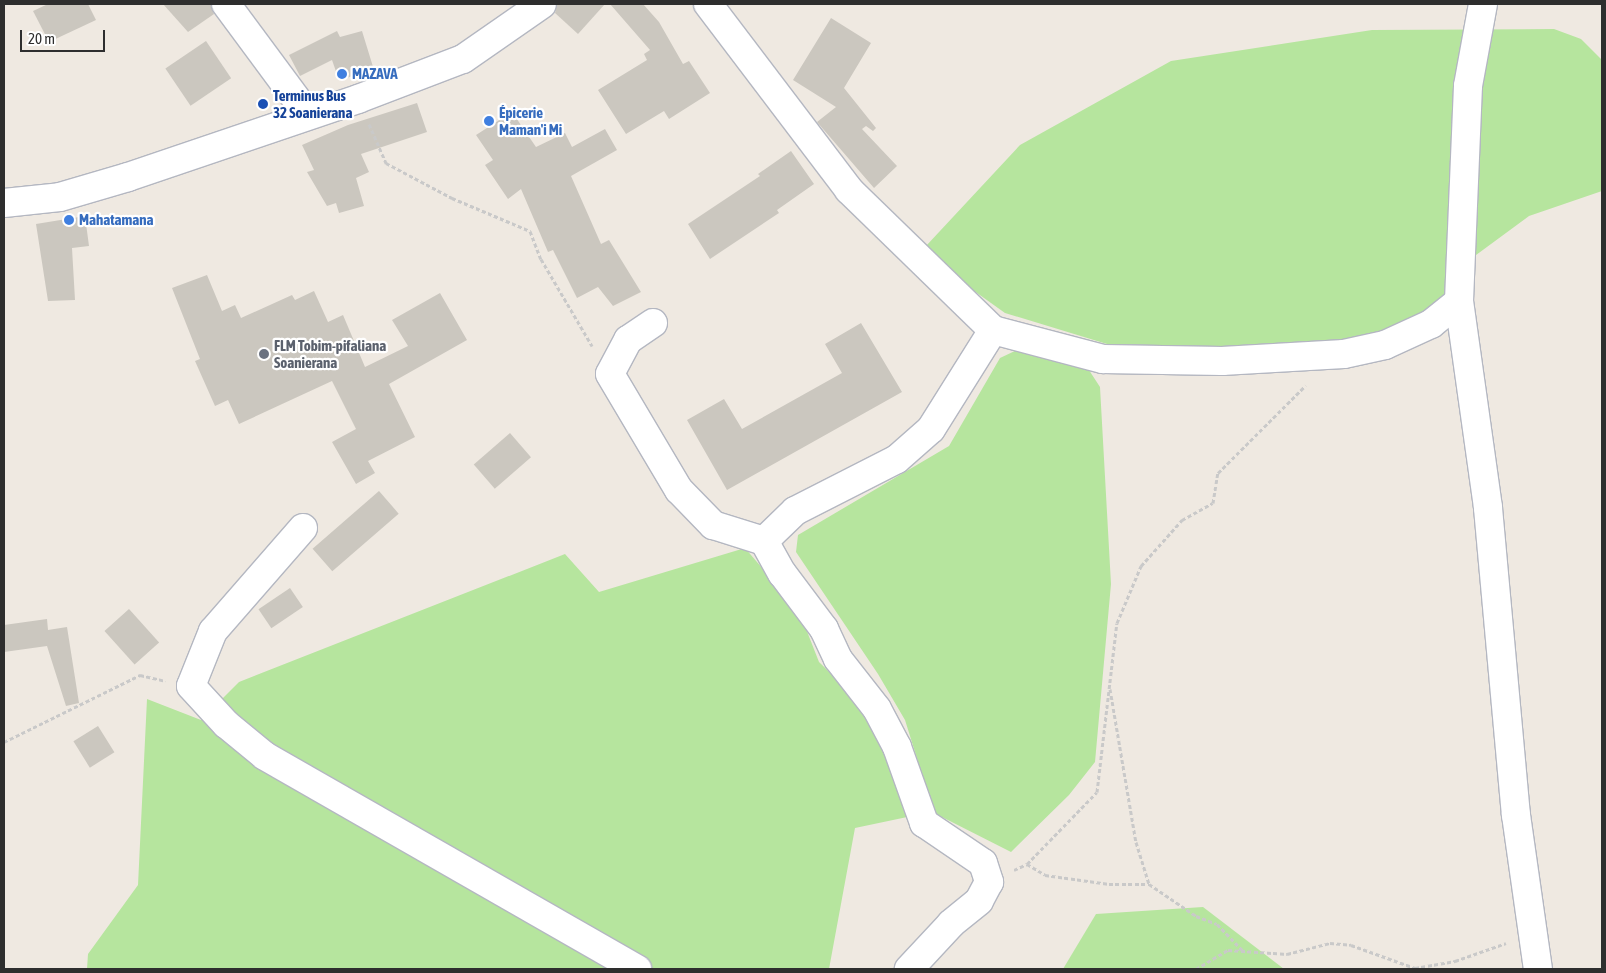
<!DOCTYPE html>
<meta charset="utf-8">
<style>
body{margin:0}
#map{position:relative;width:1606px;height:973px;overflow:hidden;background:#efe9e1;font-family:"Asap Condensed",sans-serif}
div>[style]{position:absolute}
.green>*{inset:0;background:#b6e59e}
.building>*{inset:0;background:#cbc7bf;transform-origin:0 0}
.path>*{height:3px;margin-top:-1.5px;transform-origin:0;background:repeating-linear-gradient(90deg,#c9c9c9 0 4px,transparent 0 6.5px)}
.roads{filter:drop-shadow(1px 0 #b4b7c1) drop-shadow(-1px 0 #b4b7c1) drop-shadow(0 1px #b4b7c1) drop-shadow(0 -1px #b4b7c1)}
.street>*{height:28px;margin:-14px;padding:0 14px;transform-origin:14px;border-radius:14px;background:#fff}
.dots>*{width:14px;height:14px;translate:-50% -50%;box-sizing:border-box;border:2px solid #fff;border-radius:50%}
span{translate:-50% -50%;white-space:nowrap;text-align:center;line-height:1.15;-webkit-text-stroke:4.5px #fff;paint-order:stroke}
.shop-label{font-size:15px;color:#366cbe;font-weight:700}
.left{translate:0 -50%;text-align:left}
.transit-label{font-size:15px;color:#164399;font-weight:700}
.worship-label{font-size:15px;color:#5b616d;font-weight:700}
.frame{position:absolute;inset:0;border:5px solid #2e2e2e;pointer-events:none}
.scale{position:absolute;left:20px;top:30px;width:85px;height:22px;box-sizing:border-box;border:2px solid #2e2e2e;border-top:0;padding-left:6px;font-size:15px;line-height:18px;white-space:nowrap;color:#2e2e2e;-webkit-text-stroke:4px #fff;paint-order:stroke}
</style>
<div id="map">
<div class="green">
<div style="clip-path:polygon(1554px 29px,1581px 39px,1602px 60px,1602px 191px,1529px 216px,1472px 258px,1431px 320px,1370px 344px,1225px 347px,1107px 344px,1005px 313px,963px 283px,926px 246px,1020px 145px,1171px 61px,1372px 30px)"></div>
<div style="clip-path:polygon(1017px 350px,1085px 364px,1100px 387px,1111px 584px,1095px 762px,1069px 795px,1011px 852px,934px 813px,905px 720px,878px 674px,796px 552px,798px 535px,949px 446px,1000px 358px)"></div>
<div style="clip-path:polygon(745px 548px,799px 611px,819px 662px,864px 706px,875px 723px,912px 816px,855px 828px,829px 969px,87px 969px,88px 954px,138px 885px,147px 699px,201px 720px,239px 682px,565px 554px,599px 592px)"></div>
<div style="clip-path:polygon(1203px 907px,1284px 969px,1063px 969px,1096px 914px)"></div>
</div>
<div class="building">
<div style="clip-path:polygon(48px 4px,88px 4px,96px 20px,49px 42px,33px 11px)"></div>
<div style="clip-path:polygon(163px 4px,211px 4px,214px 14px,188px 32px)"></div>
<div style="clip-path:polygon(557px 4px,605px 4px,578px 34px,555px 13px)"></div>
<div style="clip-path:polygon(610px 4px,643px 4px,659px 22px,683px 64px,689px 61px,710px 93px,669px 119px,664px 111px,626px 134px,598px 90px,647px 60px,644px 54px,650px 50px)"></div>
<div style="clip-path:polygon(831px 18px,871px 43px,844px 88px,876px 128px,873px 131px,866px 126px,862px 129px,897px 166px,874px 188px,817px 122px,836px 107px,793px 80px)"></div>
<div style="clip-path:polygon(337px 31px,340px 37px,362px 31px,374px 70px,339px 80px,332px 60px,300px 76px,289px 55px)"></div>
<div style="left:206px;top:41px;width:45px;height:49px;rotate:56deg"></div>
<div style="clip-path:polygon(417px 103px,427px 132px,361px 154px,369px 172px,356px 178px,364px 206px,339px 213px,336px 203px,327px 206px,307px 172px,314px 170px,302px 145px,348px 125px)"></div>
<div style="clip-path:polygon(512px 112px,536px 147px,565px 133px,572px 147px,605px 129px,617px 150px,571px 176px,601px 244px,609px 240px,641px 292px,613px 306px,598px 287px,577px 298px,553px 250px,548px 252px,521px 189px,508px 199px,485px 165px,493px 160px,476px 135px)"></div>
<div style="clip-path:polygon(791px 151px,814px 184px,777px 210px,779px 213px,710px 259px,688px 224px,760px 176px,758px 174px)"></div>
<div style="clip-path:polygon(85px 216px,89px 246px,72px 248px,75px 300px,48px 301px,36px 224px)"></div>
<div style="clip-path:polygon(207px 275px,222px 311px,235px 305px,241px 318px,292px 295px,295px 300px,314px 291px,328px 322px,343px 315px,365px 367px,408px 346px,392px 320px,440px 293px,467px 340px,389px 384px,415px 437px,368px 461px,375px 473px,356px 484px,332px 442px,356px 429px,332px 381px,239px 424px,228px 400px,215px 406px,195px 361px,200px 359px,172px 288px)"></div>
<div style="clip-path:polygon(861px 323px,902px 392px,727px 490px,687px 420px,724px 399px,742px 429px,842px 373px,825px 344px)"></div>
<div style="left:510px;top:433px;width:32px;height:48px;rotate:49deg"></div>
<div style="left:379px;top:491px;width:30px;height:88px;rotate:49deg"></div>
<div style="left:290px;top:588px;width:23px;height:38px;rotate:56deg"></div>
<div style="left:129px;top:609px;width:45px;height:33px;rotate:48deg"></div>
<div style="clip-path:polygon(47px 619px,48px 630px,67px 627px,79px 703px,66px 706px,47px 646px,4px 652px,4px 625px)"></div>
<div style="left:98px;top:726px;width:31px;height:29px;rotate:58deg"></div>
</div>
<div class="path">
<div style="left:369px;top:124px;width:43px;rotate:66.4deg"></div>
<div style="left:386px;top:163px;width:75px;rotate:27.9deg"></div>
<div style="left:452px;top:198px;width:85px;rotate:22.9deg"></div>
<div style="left:530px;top:231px;width:30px;rotate:69deg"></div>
<div style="left:541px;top:259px;width:101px;rotate:59.6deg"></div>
<div style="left:1110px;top:689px;width:155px;rotate:80.4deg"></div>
<div style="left:1136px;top:842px;width:44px;rotate:72.8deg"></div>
<div style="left:4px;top:742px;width:152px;rotate:-26.2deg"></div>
<div style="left:140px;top:675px;width:26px;rotate:13deg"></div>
<div style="left:1027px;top:864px;width:21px;rotate:31deg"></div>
<div style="left:1045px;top:875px;width:65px;rotate:8deg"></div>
<div style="left:1109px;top:884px;width:40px"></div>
<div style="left:1149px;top:884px;width:57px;rotate:34.2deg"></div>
<div style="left:1196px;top:916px;width:22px;rotate:21deg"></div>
<div style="left:1217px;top:924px;width:37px;rotate:46deg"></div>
<div style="left:1014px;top:870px;width:14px;rotate:-25deg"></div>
<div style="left:1027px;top:864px;width:100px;rotate:-45.8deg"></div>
<div style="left:1097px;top:792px;width:170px;rotate:-83.3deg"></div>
<div style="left:1117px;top:623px;width:62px;rotate:-67.2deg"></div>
<div style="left:1141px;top:566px;width:62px;rotate:-48.3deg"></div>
<div style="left:1182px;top:520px;width:35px;rotate:-29deg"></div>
<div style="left:1213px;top:503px;width:30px;rotate:-81deg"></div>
<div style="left:1218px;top:473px;width:124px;rotate:-45deg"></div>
<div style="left:1196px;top:969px;width:37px;rotate:-31deg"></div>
<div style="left:1228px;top:950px;width:59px;rotate:3.9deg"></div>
<div style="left:1287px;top:954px;width:44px;rotate:-14.3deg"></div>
<div style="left:1330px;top:943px;width:21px;rotate:5deg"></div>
<div style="left:1351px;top:945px;width:68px;rotate:19.8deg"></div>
<div style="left:1415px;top:968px;width:41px;rotate:-9.9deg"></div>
<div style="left:1455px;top:961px;width:54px;rotate:-19.4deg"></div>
</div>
<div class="roads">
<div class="street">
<div style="left:226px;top:4px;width:138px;rotate:53.5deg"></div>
<div style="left:708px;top:4px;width:233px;rotate:52.8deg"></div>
<div style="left:849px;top:190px;width:201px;rotate:44.2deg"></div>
<div style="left:993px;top:330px;width:114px;rotate:14.8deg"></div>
<div style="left:1103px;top:359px;width:119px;rotate:1deg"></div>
<div style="left:1222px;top:361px;width:122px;rotate:-3.3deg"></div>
<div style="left:1344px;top:354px;width:42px;rotate:-12.4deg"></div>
<div style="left:1385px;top:345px;width:51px;rotate:-24.5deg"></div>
<div style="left:1431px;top:324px;width:36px;rotate:-39deg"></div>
<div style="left:1483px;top:4px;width:83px;rotate:100.4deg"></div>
<div style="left:1468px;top:86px;width:215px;rotate:92.4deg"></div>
<div style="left:1459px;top:301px;width:209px;rotate:82deg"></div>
<div style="left:1488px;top:508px;width:308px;rotate:84.8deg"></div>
<div style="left:1516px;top:815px;width:156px;rotate:81.9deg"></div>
<div style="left:4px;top:203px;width:56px;rotate:-6.1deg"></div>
<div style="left:60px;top:197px;width:71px;rotate:-16.4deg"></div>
<div style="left:128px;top:177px;width:243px;rotate:-18.7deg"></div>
<div style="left:358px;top:99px;width:112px;rotate:-20.9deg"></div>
<div style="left:463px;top:59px;width:96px;rotate:-34.8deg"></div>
<div style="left:653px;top:323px;width:30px;rotate:146deg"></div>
<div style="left:628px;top:340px;width:38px;rotate:118deg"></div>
<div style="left:610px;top:374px;width:135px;rotate:59.3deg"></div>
<div style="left:679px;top:490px;width:49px;rotate:45.8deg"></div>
<div style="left:713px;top:525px;width:53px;rotate:17.4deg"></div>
<div style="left:764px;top:541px;width:37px;rotate:61deg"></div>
<div style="left:782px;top:573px;width:70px;rotate:53.1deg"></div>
<div style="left:824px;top:629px;width:33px;rotate:65deg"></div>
<div style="left:838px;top:659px;width:63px;rotate:52deg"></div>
<div style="left:877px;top:709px;width:43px;rotate:62.2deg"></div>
<div style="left:897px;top:747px;width:81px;rotate:70.4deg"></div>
<div style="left:924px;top:823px;width:71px;rotate:34.1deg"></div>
<div style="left:983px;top:863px;width:20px;rotate:72deg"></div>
<div style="left:989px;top:882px;width:21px;rotate:118deg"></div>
<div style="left:979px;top:901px;width:36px;rotate:141deg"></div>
<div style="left:951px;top:924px;width:62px;rotate:133deg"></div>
<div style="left:303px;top:528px;width:137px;rotate:131.1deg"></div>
<div style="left:213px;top:631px;width:59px;rotate:111.8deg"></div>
<div style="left:191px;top:686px;width:52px;rotate:47.4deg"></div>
<div style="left:226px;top:724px;width:50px;rotate:39.4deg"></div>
<div style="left:265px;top:756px;width:429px;rotate:29.8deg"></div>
<div style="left:764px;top:541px;width:43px;rotate:-44.1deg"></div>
<div style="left:795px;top:511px;width:114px;rotate:-27deg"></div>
<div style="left:897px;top:459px;width:45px;rotate:-41.4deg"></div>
<div style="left:931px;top:429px;width:117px;rotate:-57.9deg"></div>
</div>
</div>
<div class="dots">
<div style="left:342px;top:74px;background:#3f7fe0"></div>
<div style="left:263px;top:104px;background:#1a4fb4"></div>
<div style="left:489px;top:121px;background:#3f7fe0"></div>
<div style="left:69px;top:220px;background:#3f7fe0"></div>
<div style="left:264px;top:354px;background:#6b7280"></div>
</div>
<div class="shop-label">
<span class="left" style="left:352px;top:74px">MAZAVA</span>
<span class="left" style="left:499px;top:121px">Épicerie<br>Maman'i Mi</span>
<span class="left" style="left:79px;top:220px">Mahatamana</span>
</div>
<div class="transit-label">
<span class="left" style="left:273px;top:104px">Terminus Bus<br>32 Soanierana</span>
</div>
<div class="worship-label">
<span class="left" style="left:274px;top:354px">FLM Tobim-pifaliana<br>Soanierana</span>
</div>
<div class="frame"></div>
<div class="scale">20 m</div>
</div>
